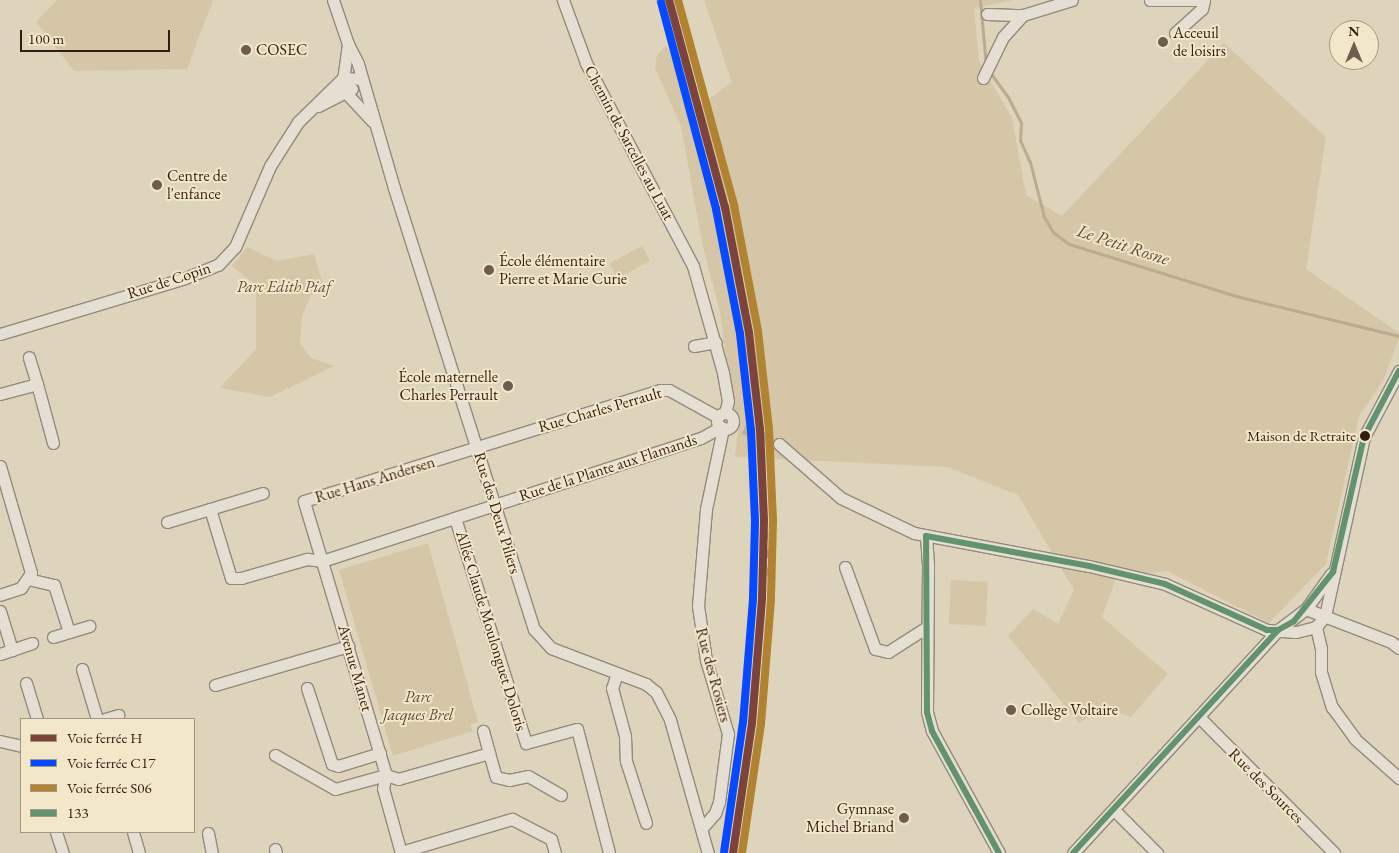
<!DOCTYPE html>
<meta charset="utf-8">
<style>
body{margin:0}
#map{position:relative;width:1399px;height:853px;overflow:hidden;background:#ded4bc;font-family:"EB Garamond",serif}
div>[style]{position:absolute}
.green>*{inset:0;background:#d4c6a6;transform-origin:0 0}
.stream>*{height:3px;margin:-1.5px;padding:0 1.5px;transform-origin:1.5px;border-radius:1.5px;background:#bcab8e}
.minor-tunnel>*{height:11px;margin-top:-5.5px;transform-origin:0;background:repeating-linear-gradient(90deg,#bcaf9a 0 11px,transparent 0 16.5px)}
.roads{filter:drop-shadow(1px 0 #928a7b) drop-shadow(-1px 0 #928a7b) drop-shadow(0 1px #928a7b) drop-shadow(0 -1px #928a7b)}
.minor>*{height:11px;margin:-5.5px;padding:0 5.5px;transform-origin:5.5px;border-radius:5.5px;background:#e5dfd3}
.minor>.ring{margin:-5.5px;padding:0;box-sizing:content-box;background:none;border:11px solid #e5dfd3;border-radius:50%}
.rail>*{height:3px;margin-top:-1.5px;transform-origin:0;background:repeating-linear-gradient(90deg,#a49e94 0 9px,transparent 0 18px)}
.bus-1>*{height:6px;margin:-3px;padding:0 3px;transform-origin:3px;border-radius:3px;background:#62936e}
.rail-1>*{height:8px;margin:-4px;padding:0 4px;transform-origin:4px;border-radius:4px;background:#7b4339}
.rail-2>*{height:8px;margin:-4px;padding:0 4px;transform-origin:4px;border-radius:4px;background:#0749ff}
.rail-3>*{height:8px;margin:-4px;padding:0 4px;transform-origin:4px;border-radius:4px;background:#b08331}
.dots>*{width:14px;height:14px;translate:-50% -50%;box-sizing:border-box;border:2px solid #f3e7ca;border-radius:50%}
span{translate:-50% -50%;white-space:nowrap;text-align:center;line-height:1.15;-webkit-text-stroke:4px #f3e7ca;paint-order:stroke}
.bus-label{font-size:15px;color:#321d14}
.right{translate:-100% -50%;text-align:right}
.poi-label{font-size:16px;color:#321d14}
.left{translate:0 -50%;text-align:left}
.street-label{font-size:16px;color:#321d14}
.park-label{font-size:16px;color:#604c3a;font-style:italic}
.water-label{font-size:18px;color:#5d4938;font-style:italic}
.legend{position:absolute;left:20px;top:718px;width:175px;height:115px;box-sizing:border-box;background:#f3e7ca;border:1px solid #a69681;margin:0;padding:6px 9px;list-style:none;font-size:15px;color:#321d14}
.legend li{display:flex;align-items:center;gap:10px;height:25px}
.legend b{width:25px;border:1px solid #a69681}
.north{position:absolute;left:1329px;top:20px;width:50px;height:50px;box-sizing:border-box;background:#f3e7ca;border:1px solid #a69681;border-radius:50%;rotate:0deg;font-size:14px;font-weight:700;line-height:20px;text-align:center;color:#321d14}
.north::after{content:'';display:block;margin:auto;width:18px;height:22px;background:#6e5d4f;clip-path:polygon(50% 0,100% 100%,50% 72%,0 100%)}
.scale{position:absolute;left:20px;top:30px;width:150px;height:22px;box-sizing:border-box;border:2px solid #321d14;border-top:0;padding-left:6px;font-size:15px;line-height:18px;white-space:nowrap;color:#321d14;-webkit-text-stroke:4px #f3e7ca;paint-order:stroke}
</style>
<div id="map">
<div class="green">
<div style="clip-path:polygon(57px 0,213px 0,187px 69px,74px 71px,36px 22px)"></div>
<div style="clip-path:polygon(704px 0,1014px 0,974px 8px,979px 61px,1012px 118px,1026px 195px,1062px 216px,1224px 43px,1326px 137px,1306px 269px,1399px 333px,1399px 338px,1383px 381px,1359px 416px,1326px 564px,1269px 623px,1167px 571px,1116px 578px,1102px 617px,1168px 674px,1131px 717px,1103px 708px,1079px 723px,1008px 636px,1033px 609px,1058px 624px,1074px 590px,1018px 495px,948px 467px,735px 457px,740px 416px,732px 407px,720px 312px,703px 247px,681px 126px,655px 68px,657px 55px,666px 46px,675px 58px,693px 111px,732px 82px)"></div>
<div style="left:642px;top:246px;width:17px;height:37px;rotate:62deg"></div>
<div style="clip-path:polygon(247px 247px,277px 261px,314px 254px,324px 289px,311px 295px,302px 316px,300px 343px,311px 358px,334px 366px,270px 397px,220px 388px,256px 349px,256px 285px,232px 266px)"></div>
<div style="clip-path:polygon(428px 543px,478px 722px,470px 724px,473px 731px,393px 756px,339px 570px)"></div>
<div style="left:951px;top:580px;width:37px;height:44px;rotate:3deg"></div>
</div>
<div class="stream">
<div style="left:980px;top:0;width:66px;rotate:84.8deg"></div>
<div style="left:989px;top:71px;width:34px;rotate:54deg"></div>
<div style="left:1009px;top:99px;width:27px;rotate:63deg"></div>
<div style="left:1021px;top:123px;width:17px;rotate:93deg"></div>
<div style="left:1020px;top:140px;width:24px;rotate:66deg"></div>
<div style="left:1030px;top:162px;width:57px;rotate:75.7deg"></div>
<div style="left:1044px;top:217px;width:17px;rotate:59deg"></div>
<div style="left:1053px;top:232px;width:20px;rotate:37deg"></div>
<div style="left:1069px;top:244px;width:175px;rotate:17.3deg"></div>
<div style="left:1236px;top:296px;width:168px;rotate:13.8deg"></div>
</div>
<div class="minor-tunnel">
<div style="left:744px;top:428px;width:38px;rotate:25deg"></div>
</div>
<div class="roads">
<div class="minor">
<div style="left:333px;top:0;width:46px;rotate:71.2deg"></div>
<div style="left:348px;top:44px;width:22px;rotate:63deg"></div>
<div style="left:358px;top:64px;width:129px;rotate:73.8deg"></div>
<div style="left:394px;top:188px;width:463px;rotate:72.4deg"></div>
<div style="left:534px;top:629px;width:25px;rotate:48deg"></div>
<div style="left:551px;top:648px;width:102px;rotate:20.8deg"></div>
<div style="left:646px;top:684px;width:13px;rotate:39deg"></div>
<div style="left:656px;top:692px;width:31px;rotate:63deg"></div>
<div style="left:670px;top:720px;width:138px;rotate:74.1deg"></div>
<div style="left:563px;top:0;width:67px;rotate:69.9deg"></div>
<div style="left:586px;top:63px;width:229px;rotate:62.2deg"></div>
<div style="left:693px;top:266px;width:111px;rotate:74.3deg"></div>
<div style="left:723px;top:373px;width:28px;rotate:80deg"></div>
<div style="left:728px;top:401px;width:12px;rotate:104deg"></div>
<div style="left:1150px;top:0;width:48px"></div>
<div style="left:987px;top:14px;width:36px;rotate:2deg"></div>
<div style="left:1023px;top:15px;width:51px;rotate:-17deg"></div>
<div style="left:1175px;top:33px;width:36px;rotate:-42deg"></div>
<div style="left:1202px;top:9px;width:9px;rotate:-77deg"></div>
<div style="left:348px;top:44px;width:34px;rotate:98deg"></div>
<div style="left:343px;top:78px;width:16px;rotate:76deg"></div>
<div style="left:347px;top:94px;width:37px;rotate:47deg"></div>
<div style="left:983px;top:78px;width:46px;rotate:-64deg"></div>
<div style="left:1003px;top:37px;width:30px;rotate:-48deg"></div>
<div style="left:318px;top:106px;width:38px;rotate:-27deg"></div>
<div style="left:0;top:334px;width:193px;rotate:-16.8deg"></div>
<div style="left:185px;top:278px;width:35px;rotate:-22deg"></div>
<div style="left:218px;top:265px;width:25px;rotate:-47deg"></div>
<div style="left:235px;top:247px;width:88px;rotate:-66.6deg"></div>
<div style="left:270px;top:166px;width:52px;rotate:-57.5deg"></div>
<div style="left:298px;top:122px;width:63px;rotate:-44.4deg"></div>
<div style="left:343px;top:78px;width:19px;rotate:3deg"></div>
<div style="left:694px;top:346px;width:22px;rotate:-10deg"></div>
<div style="left:37px;top:384px;width:61px;rotate:74.8deg"></div>
<div style="left:0;top:394px;width:38px;rotate:-15deg"></div>
<div style="left:37px;top:384px;width:28px;rotate:-107deg"></div>
<div class="ring" style="left:717px;top:413px;width:5px;height:5px"></div>
<div style="left:779px;top:444px;width:82px;rotate:41.1deg"></div>
<div style="left:841px;top:498px;width:81px;rotate:25.6deg"></div>
<div style="left:914px;top:533px;width:178px;rotate:10.7deg"></div>
<div style="left:1089px;top:566px;width:78px;rotate:13.3deg"></div>
<div style="left:1165px;top:584px;width:112px;rotate:24.3deg"></div>
<div style="left:1267px;top:630px;width:29px;rotate:4deg"></div>
<div style="left:1296px;top:632px;width:21px;rotate:-14deg"></div>
<div style="left:1316px;top:627px;width:14px;rotate:-51deg"></div>
<div style="left:1325px;top:616px;width:183px;rotate:-77.7deg"></div>
<div style="left:1364px;top:437px;width:75px;rotate:-62.1deg"></div>
<div style="left:0;top:466px;width:111px;rotate:73.8deg"></div>
<div style="left:31px;top:573px;width:18px;rotate:124deg"></div>
<div style="left:21px;top:588px;width:22px;rotate:162deg"></div>
<div style="left:210px;top:509px;width:72px;rotate:73.1deg"></div>
<div style="left:231px;top:578px;width:10px"></div>
<div style="left:241px;top:578px;width:69px;rotate:-16.1deg"></div>
<div style="left:307px;top:559px;width:15px;rotate:8deg"></div>
<div style="left:322px;top:561px;width:398px;rotate:-18deg"></div>
<div style="left:701px;top:438px;width:23px;rotate:-29deg"></div>
<div style="left:455px;top:518px;width:236px;rotate:72.5deg"></div>
<div style="left:526px;top:743px;width:53px;rotate:-15.4deg"></div>
<div style="left:577px;top:729px;width:128px;rotate:75.5deg"></div>
<div style="left:167px;top:522px;width:100px;rotate:-16.8deg"></div>
<div style="left:926px;top:536px;width:30px;rotate:86deg"></div>
<div style="left:928px;top:566px;width:146px;rotate:90.4deg"></div>
<div style="left:927px;top:712px;width:20px;rotate:75deg"></div>
<div style="left:932px;top:731px;width:139px;rotate:61.2deg"></div>
<div style="left:845px;top:567px;width:87px;rotate:69.9deg"></div>
<div style="left:875px;top:649px;width:13px;rotate:13deg"></div>
<div style="left:888px;top:652px;width:46px;rotate:-32.7deg"></div>
<div style="left:28px;top:579px;width:27px;rotate:13deg"></div>
<div style="left:54px;top:585px;width:49px;rotate:72.3deg"></div>
<div style="left:1306px;top:609px;width:91px;rotate:21.2deg"></div>
<div style="left:1391px;top:642px;width:10px;rotate:37deg"></div>
<div style="left:0;top:611px;width:41px;rotate:72.9deg"></div>
<div style="left:1316px;top:627px;width:22px;rotate:77deg"></div>
<div style="left:1321px;top:648px;width:24px;rotate:90deg"></div>
<div style="left:1321px;top:672px;width:37px;rotate:73deg"></div>
<div style="left:1332px;top:707px;width:39px;rotate:54deg"></div>
<div style="left:1355px;top:739px;width:59px;rotate:41.6deg"></div>
<div style="left:53px;top:637px;width:38px;rotate:-17deg"></div>
<div style="left:0;top:654px;width:34px;rotate:-19deg"></div>
<div style="left:82px;top:669px;width:52px;rotate:73.3deg"></div>
<div style="left:617px;top:673px;width:16px;rotate:108deg"></div>
<div style="left:612px;top:688px;width:50px;rotate:74.8deg"></div>
<div style="left:625px;top:736px;width:25px;rotate:88deg"></div>
<div style="left:626px;top:761px;width:65px;rotate:72.1deg"></div>
<div style="left:26px;top:683px;width:38px;rotate:73deg"></div>
<div style="left:215px;top:685px;width:139px;rotate:-16.3deg"></div>
<div style="left:307px;top:688px;width:80px;rotate:71.8deg"></div>
<div style="left:332px;top:764px;width:6px;rotate:18deg"></div>
<div style="left:338px;top:766px;width:44px;rotate:-17.2deg"></div>
<div style="left:1199px;top:717px;width:192px;rotate:45.2deg"></div>
<div style="left:105px;top:719px;width:14px;rotate:-17deg"></div>
<div style="left:0;top:741px;width:22px;rotate:13deg"></div>
<div style="left:489px;top:753px;width:25px;rotate:74deg"></div>
<div style="left:496px;top:777px;width:13px;rotate:13deg"></div>
<div style="left:509px;top:780px;width:19px;rotate:-12deg"></div>
<div style="left:528px;top:776px;width:38px;rotate:30deg"></div>
<div style="left:275px;top:755px;width:69px;rotate:29.5deg"></div>
<div style="left:335px;top:789px;width:53px;rotate:-15.4deg"></div>
<div style="left:386px;top:775px;width:13px;rotate:18deg"></div>
<div style="left:398px;top:779px;width:95px;rotate:-15.9deg"></div>
<div style="left:489px;top:753px;width:23px;rotate:-105deg"></div>
<div style="left:1114px;top:810px;width:61px;rotate:45deg"></div>
<div style="left:703px;top:827px;width:18px;rotate:-49deg"></div>
<div style="left:715px;top:813px;width:12px;rotate:-70deg"></div>
<div style="left:719px;top:802px;width:69px;rotate:-82.5deg"></div>
<div style="left:728px;top:734px;width:77px;rotate:-106.6deg"></div>
<div style="left:706px;top:660px;width:55px;rotate:-98.4deg"></div>
<div style="left:698px;top:606px;width:97px;rotate:-85.3deg"></div>
<div style="left:706px;top:509px;width:83px;rotate:-78.1deg"></div>
<div style="left:56px;top:832px;width:22px;rotate:72deg"></div>
<div style="left:133px;top:832px;width:22px;rotate:74deg"></div>
<div style="left:208px;top:833px;width:20px;rotate:79deg"></div>
<div style="left:275px;top:849px;width:4px;rotate:76deg"></div>
<div style="left:401px;top:852px;width:116px;rotate:-16.6deg"></div>
<div style="left:512px;top:819px;width:44px;rotate:27.1deg"></div>
<div style="left:551px;top:839px;width:15px;rotate:74deg"></div>
<div style="left:401px;top:853px;width:67px;rotate:-105.5deg"></div>
<div style="left:383px;top:788px;width:13px;rotate:-77deg"></div>
<div style="left:386px;top:775px;width:286px;rotate:-106.7deg"></div>
<div style="left:304px;top:501px;width:373px;rotate:-17.3deg"></div>
<div style="left:660px;top:390px;width:9px"></div>
<div style="left:669px;top:390px;width:56px;rotate:28.9deg"></div>
<div style="left:1073px;top:853px;width:303px;rotate:-47.4deg"></div>
<div style="left:1278px;top:630px;width:35px;rotate:-37deg"></div>
<div style="left:1306px;top:609px;width:43px;rotate:-54.5deg"></div>
</div>
</div>
<div class="rail">
<div style="left:762px;top:459px;width:154px;rotate:86.7deg"></div>
</div>
<div class="bus-1">
<div style="left:999px;top:853px;width:139px;rotate:-118.8deg"></div>
<div style="left:932px;top:731px;width:20px;rotate:-105deg"></div>
<div style="left:927px;top:712px;width:176px;rotate:-90.3deg"></div>
<div style="left:926px;top:536px;width:166px;rotate:10.4deg"></div>
<div style="left:1089px;top:566px;width:78px;rotate:13.3deg"></div>
<div style="left:1165px;top:584px;width:112px;rotate:24.3deg"></div>
<div style="left:1267px;top:630px;width:11px"></div>
<div style="left:1073px;top:853px;width:303px;rotate:-47.4deg"></div>
<div style="left:1278px;top:630px;width:18px;rotate:-29deg"></div>
<div style="left:1294px;top:621px;width:63px;rotate:-51.5deg"></div>
<div style="left:1333px;top:572px;width:139px;rotate:-77.1deg"></div>
<div style="left:1364px;top:437px;width:75px;rotate:-62.1deg"></div>
</div>
<div class="rail-1">
<div style="left:669px;top:0;width:214px;rotate:74.9deg"></div>
<div style="left:725px;top:207px;width:128px;rotate:79.2deg"></div>
<div style="left:749px;top:333px;width:97px;rotate:83.5deg"></div>
<div style="left:760px;top:429px;width:92px;rotate:87.5deg"></div>
<div style="left:764px;top:521px;width:78px;rotate:91.5deg"></div>
<div style="left:762px;top:599px;width:124px;rotate:94.6deg"></div>
<div style="left:752px;top:723px;width:131px;rotate:98.3deg"></div>
</div>
<div class="rail-2">
<div style="left:661px;top:2px;width:214px;rotate:75.1deg"></div>
<div style="left:716px;top:209px;width:127px;rotate:79.1deg"></div>
<div style="left:740px;top:334px;width:97px;rotate:83.5deg"></div>
<div style="left:751px;top:430px;width:91px;rotate:87.5deg"></div>
<div style="left:755px;top:521px;width:78px;rotate:91.5deg"></div>
<div style="left:753px;top:599px;width:123px;rotate:94.6deg"></div>
<div style="left:743px;top:722px;width:131px;rotate:98.3deg"></div>
</div>
<div class="rail-3">
<div style="left:678px;top:0;width:213px;rotate:74.7deg"></div>
<div style="left:734px;top:205px;width:128px;rotate:79.2deg"></div>
<div style="left:758px;top:331px;width:99px;rotate:83.6deg"></div>
<div style="left:769px;top:429px;width:92px;rotate:87.5deg"></div>
<div style="left:773px;top:521px;width:79px;rotate:91.5deg"></div>
<div style="left:771px;top:600px;width:124px;rotate:94.6deg"></div>
<div style="left:761px;top:724px;width:130px;rotate:98.4deg"></div>
</div>
<div class="dots">
<div style="left:1163px;top:42px;background:#6e5d4f"></div>
<div style="left:246px;top:50px;background:#6e5d4f"></div>
<div style="left:157px;top:185px;background:#6e5d4f"></div>
<div style="left:489px;top:270px;background:#6e5d4f"></div>
<div style="left:508px;top:386px;background:#6e5d4f"></div>
<div style="left:1365px;top:436px;background:#321d14"></div>
<div style="left:1011px;top:710px;background:#6e5d4f"></div>
<div style="left:904px;top:818px;background:#6e5d4f"></div>
</div>
<div class="bus-label">
<span class="right" style="left:1356px;top:436px">Maison de Retraite</span>
</div>
<div class="poi-label">
<span class="left" style="left:1173px;top:42px">Acceuil<br>de loisirs</span>
<span class="left" style="left:256px;top:50px">COSEC</span>
<span class="left" style="left:167px;top:185px">Centre de<br>l'enfance</span>
<span class="left" style="left:499px;top:270px">École élémentaire<br>Pierre et Marie Curie</span>
<span class="right" style="left:498px;top:386px">École maternelle<br>Charles Perrault</span>
<span class="left" style="left:1021px;top:710px">Collège Voltaire</span>
<span class="right" style="left:894px;top:818px">Gymnase<br>Michel Briand</span>
</div>
<div class="street-label">
<span style="left:629px;top:143px;rotate:62deg">Chemin de Sarcelles au Luat</span>
<span style="left:169px;top:281px;rotate:-18deg">Rue de Copin</span>
<span style="left:600px;top:410px;rotate:-16deg">Rue Charles Perrault</span>
<span style="left:608px;top:468px;rotate:-18deg">Rue de la Plante aux Flamands</span>
<span style="left:375px;top:480px;rotate:-17deg">Rue Hans Andersen</span>
<span style="left:497px;top:513px;rotate:73deg">Rue des Deux Piliers</span>
<span style="left:491px;top:631px;rotate:73deg">Allée Claude Moulonguet Doloris</span>
<span style="left:355px;top:668px;rotate:74deg">Avenue Manet</span>
<span style="left:713px;top:675px;rotate:75deg">Rue des Rosiers</span>
<span style="left:1266px;top:786px;rotate:45deg">Rue des Sources</span>
</div>
<div class="park-label">
<span style="left:284px;top:287px">Parc Edith Piaf</span>
<span style="left:418px;top:706px">Parc<br>Jacques Brel</span>
</div>
<div class="water-label">
<span style="left:1123px;top:245px;rotate:18deg">Le Petit Rosne</span>
</div>
<ul class="legend">
<li><b style="height:6px;background:#7b4339"></b>Voie ferrée H</li>
<li><b style="height:6px;background:#0749ff"></b>Voie ferrée C17</li>
<li><b style="height:6px;background:#b08331"></b>Voie ferrée S06</li>
<li><b style="height:6px;background:#62936e"></b>133</li>
</ul>
<div class="north">N</div>
<div class="scale">100 m</div>
</div>
